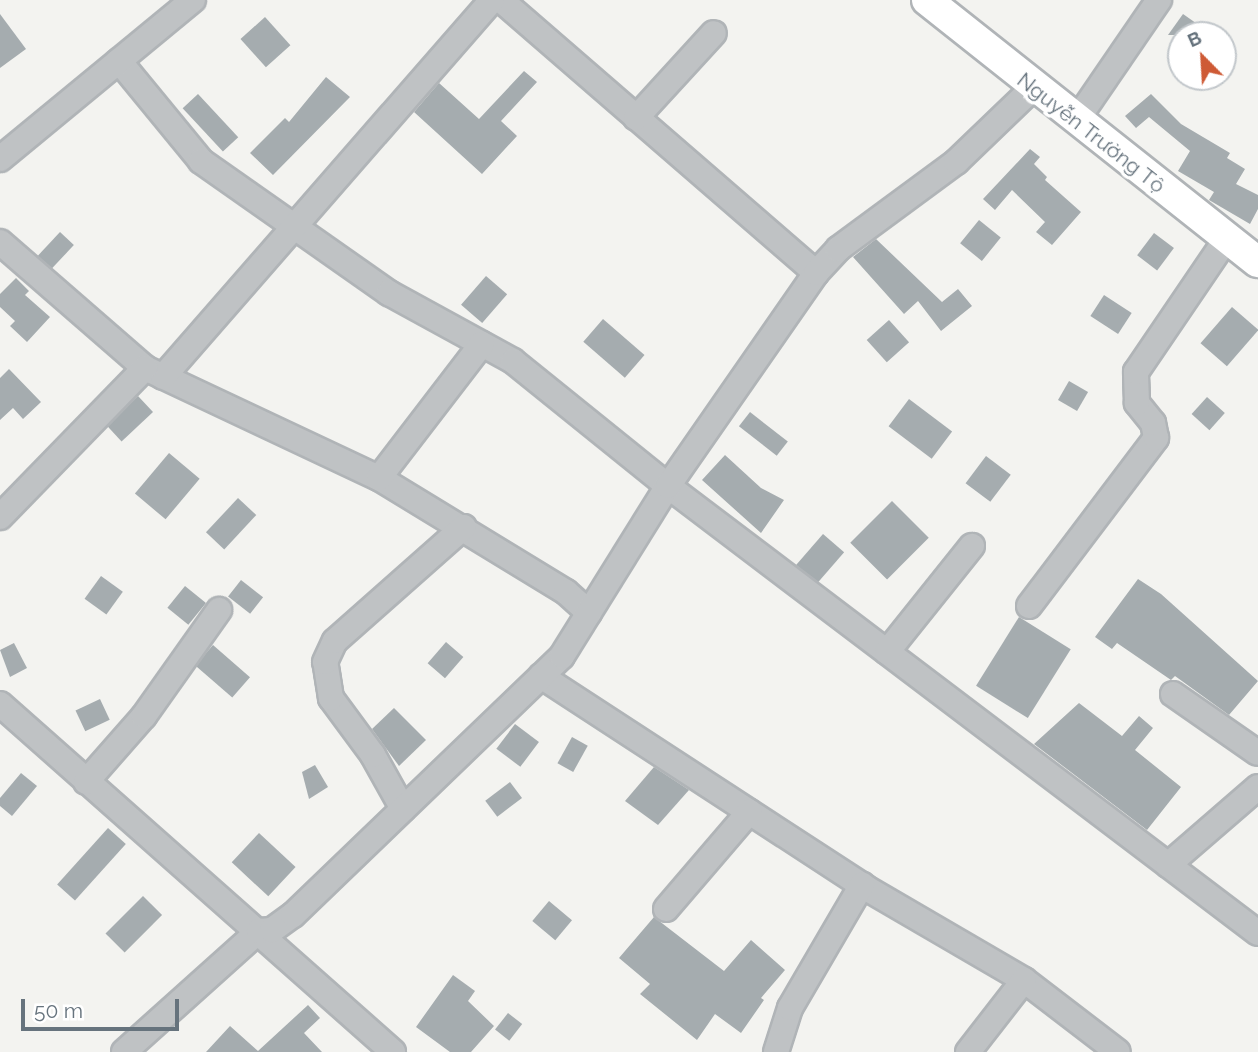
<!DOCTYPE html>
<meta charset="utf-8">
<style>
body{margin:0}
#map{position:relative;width:1258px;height:1052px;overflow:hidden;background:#f3f3f0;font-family:Raleway,sans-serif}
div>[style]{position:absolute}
.building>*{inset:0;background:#a5acaf;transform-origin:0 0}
.roads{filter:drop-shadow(2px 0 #b0b4b7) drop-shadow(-2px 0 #b0b4b7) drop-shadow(0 2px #b0b4b7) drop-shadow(0 -2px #b0b4b7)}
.minor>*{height:24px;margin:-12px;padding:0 12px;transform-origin:12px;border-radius:12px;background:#bfc2c4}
.major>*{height:30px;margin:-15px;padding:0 15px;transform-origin:15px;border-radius:15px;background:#fff}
span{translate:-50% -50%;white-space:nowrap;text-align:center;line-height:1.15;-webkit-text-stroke:7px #fff;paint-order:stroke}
.street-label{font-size:21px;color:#66737d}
.north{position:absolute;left:1167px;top:21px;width:70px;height:70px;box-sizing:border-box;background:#fff;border:2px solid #c2c7cb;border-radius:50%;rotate:336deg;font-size:19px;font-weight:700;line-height:28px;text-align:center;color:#66737d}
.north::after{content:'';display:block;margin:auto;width:24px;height:32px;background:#ce5a35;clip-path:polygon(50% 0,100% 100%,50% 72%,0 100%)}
.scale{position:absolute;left:21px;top:999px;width:158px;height:32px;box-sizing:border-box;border:4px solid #66737d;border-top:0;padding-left:9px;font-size:21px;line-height:24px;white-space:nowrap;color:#66737d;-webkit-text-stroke:5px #fff;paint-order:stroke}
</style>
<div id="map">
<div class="building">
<div style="clip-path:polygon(0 14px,26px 49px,0 68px)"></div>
<div style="clip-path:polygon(1183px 14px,1213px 35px,1168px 35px)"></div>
<div style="left:265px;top:17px;width:38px;height:33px;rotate:48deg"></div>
<div style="clip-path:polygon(524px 71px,537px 82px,501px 121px,517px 136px,482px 174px,414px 112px,439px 83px,479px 119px)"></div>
<div style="clip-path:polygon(326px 77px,350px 97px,273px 175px,250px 153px,285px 118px,289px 122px)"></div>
<div style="left:198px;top:94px;width:59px;height:21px;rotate:47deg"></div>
<div style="clip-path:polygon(1151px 94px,1181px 124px,1230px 153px,1227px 158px,1245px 169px,1236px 184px,1258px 195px,1258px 209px,1250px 224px,1209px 200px,1214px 192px,1178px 171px,1190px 151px,1149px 117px,1136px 128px,1125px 116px)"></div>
<div style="clip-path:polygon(1030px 149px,1040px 157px,1034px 164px,1047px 177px,1045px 180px,1081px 212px,1052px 245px,1036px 232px,1045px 222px,1012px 190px,995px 210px,983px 199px)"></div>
<div style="left:979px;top:220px;width:28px;height:30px;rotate:39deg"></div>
<div style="left:60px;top:232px;width:19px;height:33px;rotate:43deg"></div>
<div style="left:1154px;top:233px;width:25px;height:28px;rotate:37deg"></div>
<div style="clip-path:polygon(876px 239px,942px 302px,958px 289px,972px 306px,941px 331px,918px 301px,904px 314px,853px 257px)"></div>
<div style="left:486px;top:276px;width:28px;height:38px;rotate:41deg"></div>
<div style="clip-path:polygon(16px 278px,29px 291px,25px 295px,50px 317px,27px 342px,10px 326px,15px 321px,0 307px,0 294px)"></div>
<div style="left:1104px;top:295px;width:33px;height:25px;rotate:33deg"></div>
<div style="left:1232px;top:307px;width:35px;height:48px;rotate:41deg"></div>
<div style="left:603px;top:319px;width:55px;height:30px;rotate:41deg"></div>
<div style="left:889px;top:320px;width:30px;height:30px;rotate:48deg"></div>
<div style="clip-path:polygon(9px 369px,41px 402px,23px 419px,13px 408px,0 420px,0 378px)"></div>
<div style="left:1069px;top:381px;width:22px;height:22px;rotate:30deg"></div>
<div style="left:138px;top:396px;width:22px;height:43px;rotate:47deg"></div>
<div style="left:1207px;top:397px;width:24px;height:23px;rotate:42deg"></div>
<div style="left:909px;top:399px;width:54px;height:34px;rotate:37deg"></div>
<div style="left:750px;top:412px;width:48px;height:18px;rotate:38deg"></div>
<div style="left:169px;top:453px;width:40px;height:53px;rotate:40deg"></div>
<div style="clip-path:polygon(725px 455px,761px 488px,784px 500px,761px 533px,702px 480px)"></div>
<div style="left:986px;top:456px;width:31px;height:34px;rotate:37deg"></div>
<div style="left:238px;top:498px;width:25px;height:47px;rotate:43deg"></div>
<div style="left:892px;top:501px;width:52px;height:59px;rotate:45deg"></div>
<div style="left:823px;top:534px;width:28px;height:41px;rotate:41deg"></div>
<div style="left:101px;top:576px;width:27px;height:28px;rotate:36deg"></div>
<div style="clip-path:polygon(1138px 579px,1161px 594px,1258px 681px,1229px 715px,1175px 676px,1171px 680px,1117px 643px,1112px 649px,1095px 637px)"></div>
<div style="left:241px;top:580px;width:28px;height:21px;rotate:38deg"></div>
<div style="left:185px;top:586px;width:27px;height:28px;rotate:39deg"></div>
<div style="left:1019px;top:617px;width:61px;height:81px;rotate:32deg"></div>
<div style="left:446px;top:642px;width:23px;height:28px;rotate:41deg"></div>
<div style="clip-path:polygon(14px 643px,27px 668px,10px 677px,0 650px)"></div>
<div style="left:213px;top:645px;width:49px;height:27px;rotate:41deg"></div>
<div style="left:100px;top:699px;width:23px;height:27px;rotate:65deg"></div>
<div style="clip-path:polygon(1079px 703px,1122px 736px,1139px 716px,1153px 728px,1135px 750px,1181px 787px,1147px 830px,1034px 744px)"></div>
<div style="clip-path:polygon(394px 708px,426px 740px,399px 766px,372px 729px)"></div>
<div style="left:515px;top:724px;width:30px;height:31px;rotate:37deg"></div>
<div style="left:572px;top:737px;width:18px;height:30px;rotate:29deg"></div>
<div style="clip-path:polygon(315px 765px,328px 787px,309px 799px,302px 772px)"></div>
<div style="clip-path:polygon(654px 767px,689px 790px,658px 825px,625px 801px)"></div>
<div style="clip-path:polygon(21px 773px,37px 786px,12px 816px,0 806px,0 798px)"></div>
<div style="left:510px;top:782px;width:20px;height:31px;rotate:53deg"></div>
<div style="left:108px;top:828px;width:24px;height:76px;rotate:42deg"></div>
<div style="left:259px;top:833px;width:50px;height:40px;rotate:43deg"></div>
<div style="left:143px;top:896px;width:27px;height:53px;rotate:45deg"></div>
<div style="left:549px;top:901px;width:30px;height:26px;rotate:40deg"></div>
<div style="clip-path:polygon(654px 917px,724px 971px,751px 940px,785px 970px,761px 998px,764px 1000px,741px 1033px,715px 1014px,697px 1040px,640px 994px,650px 984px,619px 958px)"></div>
<div style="clip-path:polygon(453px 975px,475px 991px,468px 1001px,494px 1026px,471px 1052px,450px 1052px,416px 1027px)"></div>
<div style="clip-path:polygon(308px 1005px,320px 1018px,304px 1033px,322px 1052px,206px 1052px,230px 1026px,258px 1051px)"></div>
<div style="left:508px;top:1013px;width:18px;height:21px;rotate:38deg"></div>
</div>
<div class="roads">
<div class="minor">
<div style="left:501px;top:0;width:417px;rotate:40.9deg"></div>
<div style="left:119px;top:61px;width:129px;rotate:50.6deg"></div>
<div style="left:201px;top:161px;width:230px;rotate:35.1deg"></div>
<div style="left:389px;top:293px;width:141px;rotate:28.7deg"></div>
<div style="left:513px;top:361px;width:199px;rotate:38.9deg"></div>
<div style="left:668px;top:486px;width:740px;rotate:37.15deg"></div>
<div style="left:636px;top:118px;width:115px;rotate:-47.5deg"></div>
<div style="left:1076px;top:121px;width:147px;rotate:-55.6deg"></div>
<div style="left:0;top:159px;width:250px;rotate:-39.5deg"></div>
<div style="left:0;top:242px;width:192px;rotate:41deg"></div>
<div style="left:145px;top:368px;width:259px;rotate:25.2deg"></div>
<div style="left:379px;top:478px;width:219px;rotate:31.4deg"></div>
<div style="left:566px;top:592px;width:31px;rotate:42deg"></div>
<div style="left:163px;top:377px;width:500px;rotate:-48.89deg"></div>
<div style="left:379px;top:478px;width:169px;rotate:-52.5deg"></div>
<div style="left:0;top:517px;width:208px;rotate:-45.8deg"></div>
<div style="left:1029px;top:606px;width:211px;rotate:-52.9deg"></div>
<div style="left:1156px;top:438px;width:15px;rotate:-101deg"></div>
<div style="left:1153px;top:423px;width:26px;rotate:-129deg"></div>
<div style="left:1137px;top:403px;width:31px;rotate:-92deg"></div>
<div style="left:1136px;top:372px;width:162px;rotate:-55.8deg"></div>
<div style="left:887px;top:652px;width:136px;rotate:-51.3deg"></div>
<div style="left:541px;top:676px;width:388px;rotate:33.1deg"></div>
<div style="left:866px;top:888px;width:183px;rotate:30.2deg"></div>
<div style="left:1024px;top:980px;width:118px;rotate:37.5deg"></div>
<div style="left:1173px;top:694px;width:103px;rotate:34.8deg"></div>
<div style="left:0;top:704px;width:525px;rotate:41.52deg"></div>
<div style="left:86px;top:782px;width:88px;rotate:-48.7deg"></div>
<div style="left:144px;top:716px;width:130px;rotate:-54.7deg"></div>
<div style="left:403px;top:809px;width:62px;rotate:-119.1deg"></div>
<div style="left:373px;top:755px;width:71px;rotate:-126.4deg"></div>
<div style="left:331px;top:698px;width:36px;rotate:-99deg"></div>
<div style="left:325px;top:662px;width:23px;rotate:-65deg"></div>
<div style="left:335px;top:641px;width:172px;rotate:-41.5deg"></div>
<div style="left:1168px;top:865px;width:119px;rotate:-40.9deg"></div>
<div style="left:666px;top:909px;width:128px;rotate:-49.4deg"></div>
<div style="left:124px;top:1052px;width:181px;rotate:-41.9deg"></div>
<div style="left:259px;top:931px;width:13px;rotate:-4deg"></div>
<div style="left:272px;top:930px;width:26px;rotate:-36deg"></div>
<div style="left:293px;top:915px;width:373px;rotate:-43.9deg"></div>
<div style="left:562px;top:656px;width:200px;rotate:-58.1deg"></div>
<div style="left:668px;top:486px;width:259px;rotate:-55.2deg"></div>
<div style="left:816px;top:273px;width:33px;rotate:-47deg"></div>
<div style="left:838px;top:249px;width:147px;rotate:-36.4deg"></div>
<div style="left:956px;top:162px;width:107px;rotate:-43.9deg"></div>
<div style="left:776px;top:1052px;width:46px;rotate:-72.3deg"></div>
<div style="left:790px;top:1008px;width:143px;rotate:-59.7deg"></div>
<div style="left:968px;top:1052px;width:91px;rotate:-52.1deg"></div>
</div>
<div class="major">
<div style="left:927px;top:0;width:422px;rotate:38.4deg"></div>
</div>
</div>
<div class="street-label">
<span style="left:1091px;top:133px;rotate:38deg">Nguyễn Trường Tộ</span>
</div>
<div class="north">B</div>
<div class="scale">50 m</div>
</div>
